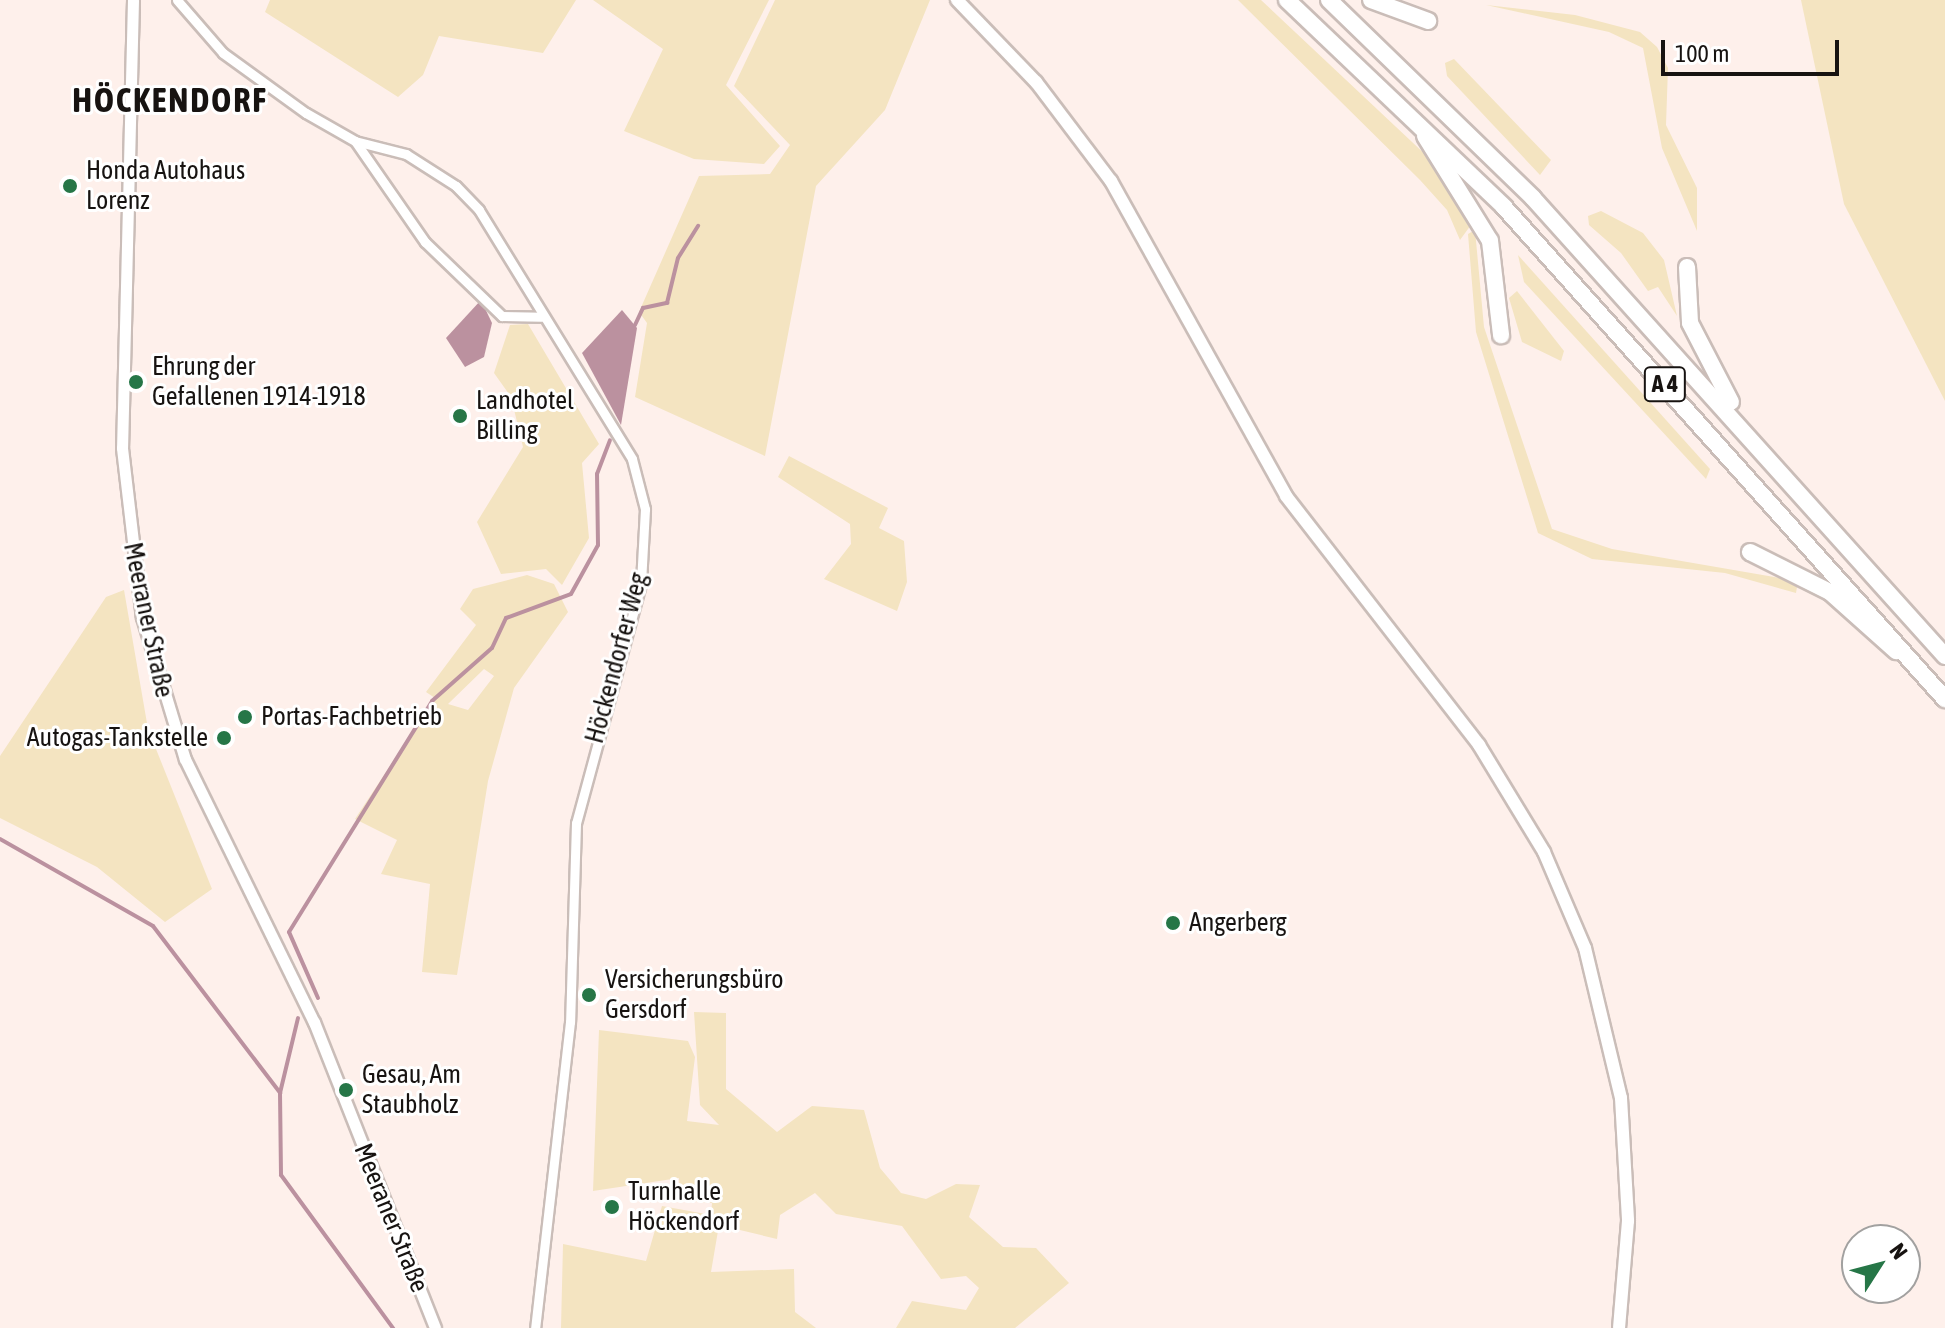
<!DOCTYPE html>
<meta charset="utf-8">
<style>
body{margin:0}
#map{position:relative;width:1945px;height:1328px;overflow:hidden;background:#fef0eb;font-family:"Asap Condensed",sans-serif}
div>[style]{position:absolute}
.green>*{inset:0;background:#f4e4c1}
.water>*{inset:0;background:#bb919f}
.stream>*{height:4px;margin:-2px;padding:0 2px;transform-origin:2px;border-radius:2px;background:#bb919f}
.roads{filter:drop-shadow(2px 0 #cabdb8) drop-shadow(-2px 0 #cabdb8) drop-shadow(0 2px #cabdb8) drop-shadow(0 -2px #cabdb8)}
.minor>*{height:9px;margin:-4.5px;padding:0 4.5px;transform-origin:4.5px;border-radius:4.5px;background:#fff}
.tertiary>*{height:11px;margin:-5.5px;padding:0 5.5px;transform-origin:5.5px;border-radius:5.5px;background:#fff}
.secondary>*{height:12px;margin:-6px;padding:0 6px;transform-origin:6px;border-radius:6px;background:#fff}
.motorway>*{height:16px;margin:-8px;padding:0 8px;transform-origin:8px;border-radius:8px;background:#fff}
.dots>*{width:22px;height:22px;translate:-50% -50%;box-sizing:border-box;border:4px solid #fff;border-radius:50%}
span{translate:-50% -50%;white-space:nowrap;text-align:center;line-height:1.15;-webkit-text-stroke:6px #fff;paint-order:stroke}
.shield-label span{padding:2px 6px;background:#fff;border:2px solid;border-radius:6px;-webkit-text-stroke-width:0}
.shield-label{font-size:24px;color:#171311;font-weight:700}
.poi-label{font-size:26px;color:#171311}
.left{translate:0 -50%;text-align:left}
.right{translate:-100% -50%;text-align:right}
.street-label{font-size:26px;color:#171311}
.district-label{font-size:34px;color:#171311;font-weight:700;letter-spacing:2px}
.north{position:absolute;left:1841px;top:1224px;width:80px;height:80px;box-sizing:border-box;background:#fff;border:2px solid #a2a1a0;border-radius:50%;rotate:54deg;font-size:22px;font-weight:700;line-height:32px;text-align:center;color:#171311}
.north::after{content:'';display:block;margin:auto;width:28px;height:36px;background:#267647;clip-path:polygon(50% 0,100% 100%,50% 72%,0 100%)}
.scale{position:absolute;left:1661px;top:40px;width:178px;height:36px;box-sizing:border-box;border:4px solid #171311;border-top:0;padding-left:10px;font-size:24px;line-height:28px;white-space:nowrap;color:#171311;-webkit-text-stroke:6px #fff;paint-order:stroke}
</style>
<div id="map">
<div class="green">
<div style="clip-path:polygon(270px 0,576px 0,543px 53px,439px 36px,423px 75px,398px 97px,265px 12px)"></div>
<div style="clip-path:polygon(593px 0,769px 0,726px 85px,780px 146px,764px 164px,694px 159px,624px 131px,663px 49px)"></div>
<div style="clip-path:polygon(775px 0,930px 0,885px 110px,816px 186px,765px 456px,635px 397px,647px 323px,639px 312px,699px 176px,770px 174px,790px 145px,734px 86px)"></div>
<div style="clip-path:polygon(1238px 0,1261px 0,1445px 173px,1476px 218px,1460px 240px,1447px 210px,1420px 180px)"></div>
<div style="clip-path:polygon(1801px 0,1945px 0,1945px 401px,1844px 204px)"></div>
<div style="clip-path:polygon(1486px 5px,1575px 15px,1640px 32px,1657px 47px,1668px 68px,1666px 125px,1697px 188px,1697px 231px,1662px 148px,1643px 48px,1609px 32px)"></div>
<div style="clip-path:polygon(1454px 59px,1551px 160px,1540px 175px,1447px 76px,1445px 63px)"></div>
<div style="clip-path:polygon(1601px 211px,1643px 233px,1664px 260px,1677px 316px,1658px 287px,1648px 291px,1621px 253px,1589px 225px,1588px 216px)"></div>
<div style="clip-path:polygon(1475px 230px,1484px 327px,1552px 529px,1612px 549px,1798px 581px,1796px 593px,1725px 573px,1592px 559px,1538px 533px,1476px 332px,1468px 234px)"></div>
<div style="clip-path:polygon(1518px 255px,1710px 469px,1706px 479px,1524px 282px)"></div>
<div style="clip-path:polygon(1517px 291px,1564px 351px,1561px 361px,1522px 342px,1509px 298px)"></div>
<div style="clip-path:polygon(528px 324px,599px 444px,582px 463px,589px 538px,562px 585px,546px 569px,501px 574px,477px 522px,523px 447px,511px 397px,494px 373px,510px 325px)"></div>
<div style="clip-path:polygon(789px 456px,888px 508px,879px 528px,904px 541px,907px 582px,897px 611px,824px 579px,851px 544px,850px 524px,778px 477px)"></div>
<div style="clip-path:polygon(evenodd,527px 575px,554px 584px,568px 612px,514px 688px,488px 781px,457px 975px,422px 972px,430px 884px,381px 874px,397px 840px,355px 819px,435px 698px,426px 692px,476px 625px,460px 609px,473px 589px,527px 575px,484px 669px,494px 676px,468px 710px,448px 704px,484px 669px)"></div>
<div style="clip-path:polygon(124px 590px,148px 729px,212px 889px,165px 922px,97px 867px,0 818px,0 756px,106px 597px)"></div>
<div style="clip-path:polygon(694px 1012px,726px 1013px,726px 1089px,777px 1132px,812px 1106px,864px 1110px,880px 1168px,901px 1193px,926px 1199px,956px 1184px,980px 1185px,969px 1217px,1003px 1247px,1036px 1248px,1069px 1283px,1015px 1328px,896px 1328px,912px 1301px,966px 1310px,979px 1288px,966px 1276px,941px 1279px,902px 1226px,836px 1214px,815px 1193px,780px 1215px,777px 1239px,719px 1225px,711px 1272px,794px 1269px,795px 1312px,816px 1328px,561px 1328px,563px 1244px,646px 1261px,662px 1206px,711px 1215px,712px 1203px,680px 1200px,679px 1178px,593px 1191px,599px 1030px,688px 1041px,695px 1057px,687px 1121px,719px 1125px,700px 1105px)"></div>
</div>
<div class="water">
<div style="clip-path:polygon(481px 300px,492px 323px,484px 357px,465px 367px,446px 338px)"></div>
<div style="clip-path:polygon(622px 310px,637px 328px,621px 425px,582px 353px)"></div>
</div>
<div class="stream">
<div style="left:635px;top:325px;width:19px;rotate:-65deg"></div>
<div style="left:643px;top:308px;width:25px;rotate:-12deg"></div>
<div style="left:667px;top:303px;width:46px;rotate:-76.3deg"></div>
<div style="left:678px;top:258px;width:38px;rotate:-58deg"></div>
<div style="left:0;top:839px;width:176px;rotate:29.6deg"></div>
<div style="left:153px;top:926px;width:210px;rotate:52.7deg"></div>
<div style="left:280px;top:1093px;width:82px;rotate:89.3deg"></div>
<div style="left:281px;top:1175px;width:190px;rotate:53.8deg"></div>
<div style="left:318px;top:998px;width:72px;rotate:-113.7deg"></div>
<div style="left:289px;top:932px;width:272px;rotate:-58.2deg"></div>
<div style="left:432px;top:701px;width:80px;rotate:-41.5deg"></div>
<div style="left:492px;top:648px;width:33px;rotate:-65deg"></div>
<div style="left:506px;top:618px;width:69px;rotate:-20.3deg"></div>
<div style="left:571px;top:594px;width:56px;rotate:-61.1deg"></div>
<div style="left:598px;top:545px;width:71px;rotate:-90.8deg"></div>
<div style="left:597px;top:474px;width:36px;rotate:-69deg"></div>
<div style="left:280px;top:1093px;width:77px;rotate:-76.5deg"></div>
</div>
<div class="roads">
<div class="minor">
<div style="left:177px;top:0;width:70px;rotate:49deg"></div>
<div style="left:223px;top:53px;width:102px;rotate:35.9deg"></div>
<div style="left:306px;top:113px;width:56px;rotate:29.7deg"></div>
<div style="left:355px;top:141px;width:53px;rotate:14.3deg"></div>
<div style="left:406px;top:154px;width:59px;rotate:32.6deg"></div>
<div style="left:456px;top:186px;width:33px;rotate:46deg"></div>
<div style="left:479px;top:210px;width:292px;rotate:58.4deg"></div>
<div style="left:632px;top:459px;width:52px;rotate:75.4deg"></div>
<div style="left:645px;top:509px;width:75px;rotate:93.1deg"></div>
<div style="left:641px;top:584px;width:248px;rotate:105.2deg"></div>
<div style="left:576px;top:823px;width:199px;rotate:91.7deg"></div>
<div style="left:570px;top:1022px;width:308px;rotate:96.5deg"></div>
<div style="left:355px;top:141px;width:123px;rotate:55.3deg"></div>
<div style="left:425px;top:242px;width:107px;rotate:43.9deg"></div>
<div style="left:502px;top:316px;width:39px;rotate:1deg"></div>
</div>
<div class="tertiary">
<div style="left:133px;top:0;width:448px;rotate:91.4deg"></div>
<div style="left:122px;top:448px;width:170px;rotate:83.3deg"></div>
<div style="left:142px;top:617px;width:148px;rotate:73.2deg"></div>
<div style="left:185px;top:759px;width:293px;rotate:63.9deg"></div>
<div style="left:314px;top:1022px;width:329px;rotate:68.4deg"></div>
</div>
<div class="secondary">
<div style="left:957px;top:0;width:114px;rotate:46.1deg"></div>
<div style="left:1036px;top:82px;width:124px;rotate:52.9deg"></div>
<div style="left:1111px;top:181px;width:360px;rotate:60.9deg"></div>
<div style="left:1286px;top:496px;width:315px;rotate:52.2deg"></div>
<div style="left:1479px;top:745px;width:125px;rotate:58.7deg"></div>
<div style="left:1544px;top:852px;width:104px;rotate:66.9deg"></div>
<div style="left:1585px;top:948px;width:154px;rotate:76.5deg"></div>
<div style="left:1621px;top:1098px;width:123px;rotate:86.7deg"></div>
<div style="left:1628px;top:1221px;width:107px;rotate:94.8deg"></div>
</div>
<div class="motorway">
<div style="left:1287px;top:0;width:300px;rotate:43.6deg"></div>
<div style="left:1504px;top:207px;width:661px;rotate:48.13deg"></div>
<div style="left:1329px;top:0;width:284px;rotate:44.1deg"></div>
<div style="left:1533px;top:198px;width:616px;rotate:48.03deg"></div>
<div style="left:1371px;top:0;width:61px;rotate:20.2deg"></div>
<div style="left:1425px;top:136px;width:123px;rotate:58.2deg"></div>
<div style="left:1490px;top:241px;width:95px;rotate:83.3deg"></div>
<div style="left:1687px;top:267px;width:56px;rotate:86.9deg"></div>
<div style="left:1690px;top:323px;width:89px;rotate:62.6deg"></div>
<div style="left:1750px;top:552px;width:89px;rotate:26.6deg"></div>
<div style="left:1830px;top:592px;width:89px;rotate:41.8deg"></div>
</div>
</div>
<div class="dots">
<div style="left:70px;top:186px;background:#267647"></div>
<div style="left:136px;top:382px;background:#267647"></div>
<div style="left:460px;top:416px;background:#267647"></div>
<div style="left:245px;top:717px;background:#267647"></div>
<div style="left:224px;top:738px;background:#267647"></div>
<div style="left:1173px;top:923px;background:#267647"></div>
<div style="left:589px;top:995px;background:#267647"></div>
<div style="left:346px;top:1090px;background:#267647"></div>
<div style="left:612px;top:1207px;background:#267647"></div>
</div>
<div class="shield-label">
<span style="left:1665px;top:384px">A 4</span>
</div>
<div class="poi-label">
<span class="left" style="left:86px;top:186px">Honda Autohaus<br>Lorenz</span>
<span class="left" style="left:152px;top:382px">Ehrung der<br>Gefallenen 1914-1918</span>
<span class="left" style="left:476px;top:416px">Landhotel<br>Billing</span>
<span class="left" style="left:261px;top:717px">Portas-Fachbetrieb</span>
<span class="right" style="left:208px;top:738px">Autogas-Tankstelle</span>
<span class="left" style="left:1189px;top:923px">Angerberg</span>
<span class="left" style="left:605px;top:995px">Versicherungsbüro<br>Gersdorf</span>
<span class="left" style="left:362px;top:1090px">Gesau, Am<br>Staubholz</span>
<span class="left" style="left:628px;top:1207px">Turnhalle<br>Höckendorf</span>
</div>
<div class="street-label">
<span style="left:148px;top:620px;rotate:78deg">Meeraner Straße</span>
<span style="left:617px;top:658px;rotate:-75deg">Höckendorfer Weg</span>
<span style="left:391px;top:1218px;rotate:68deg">Meeraner Straße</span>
</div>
<div class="district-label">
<span style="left:170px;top:100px">HÖCKENDORF</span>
</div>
<div class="north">N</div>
<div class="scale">100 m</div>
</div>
